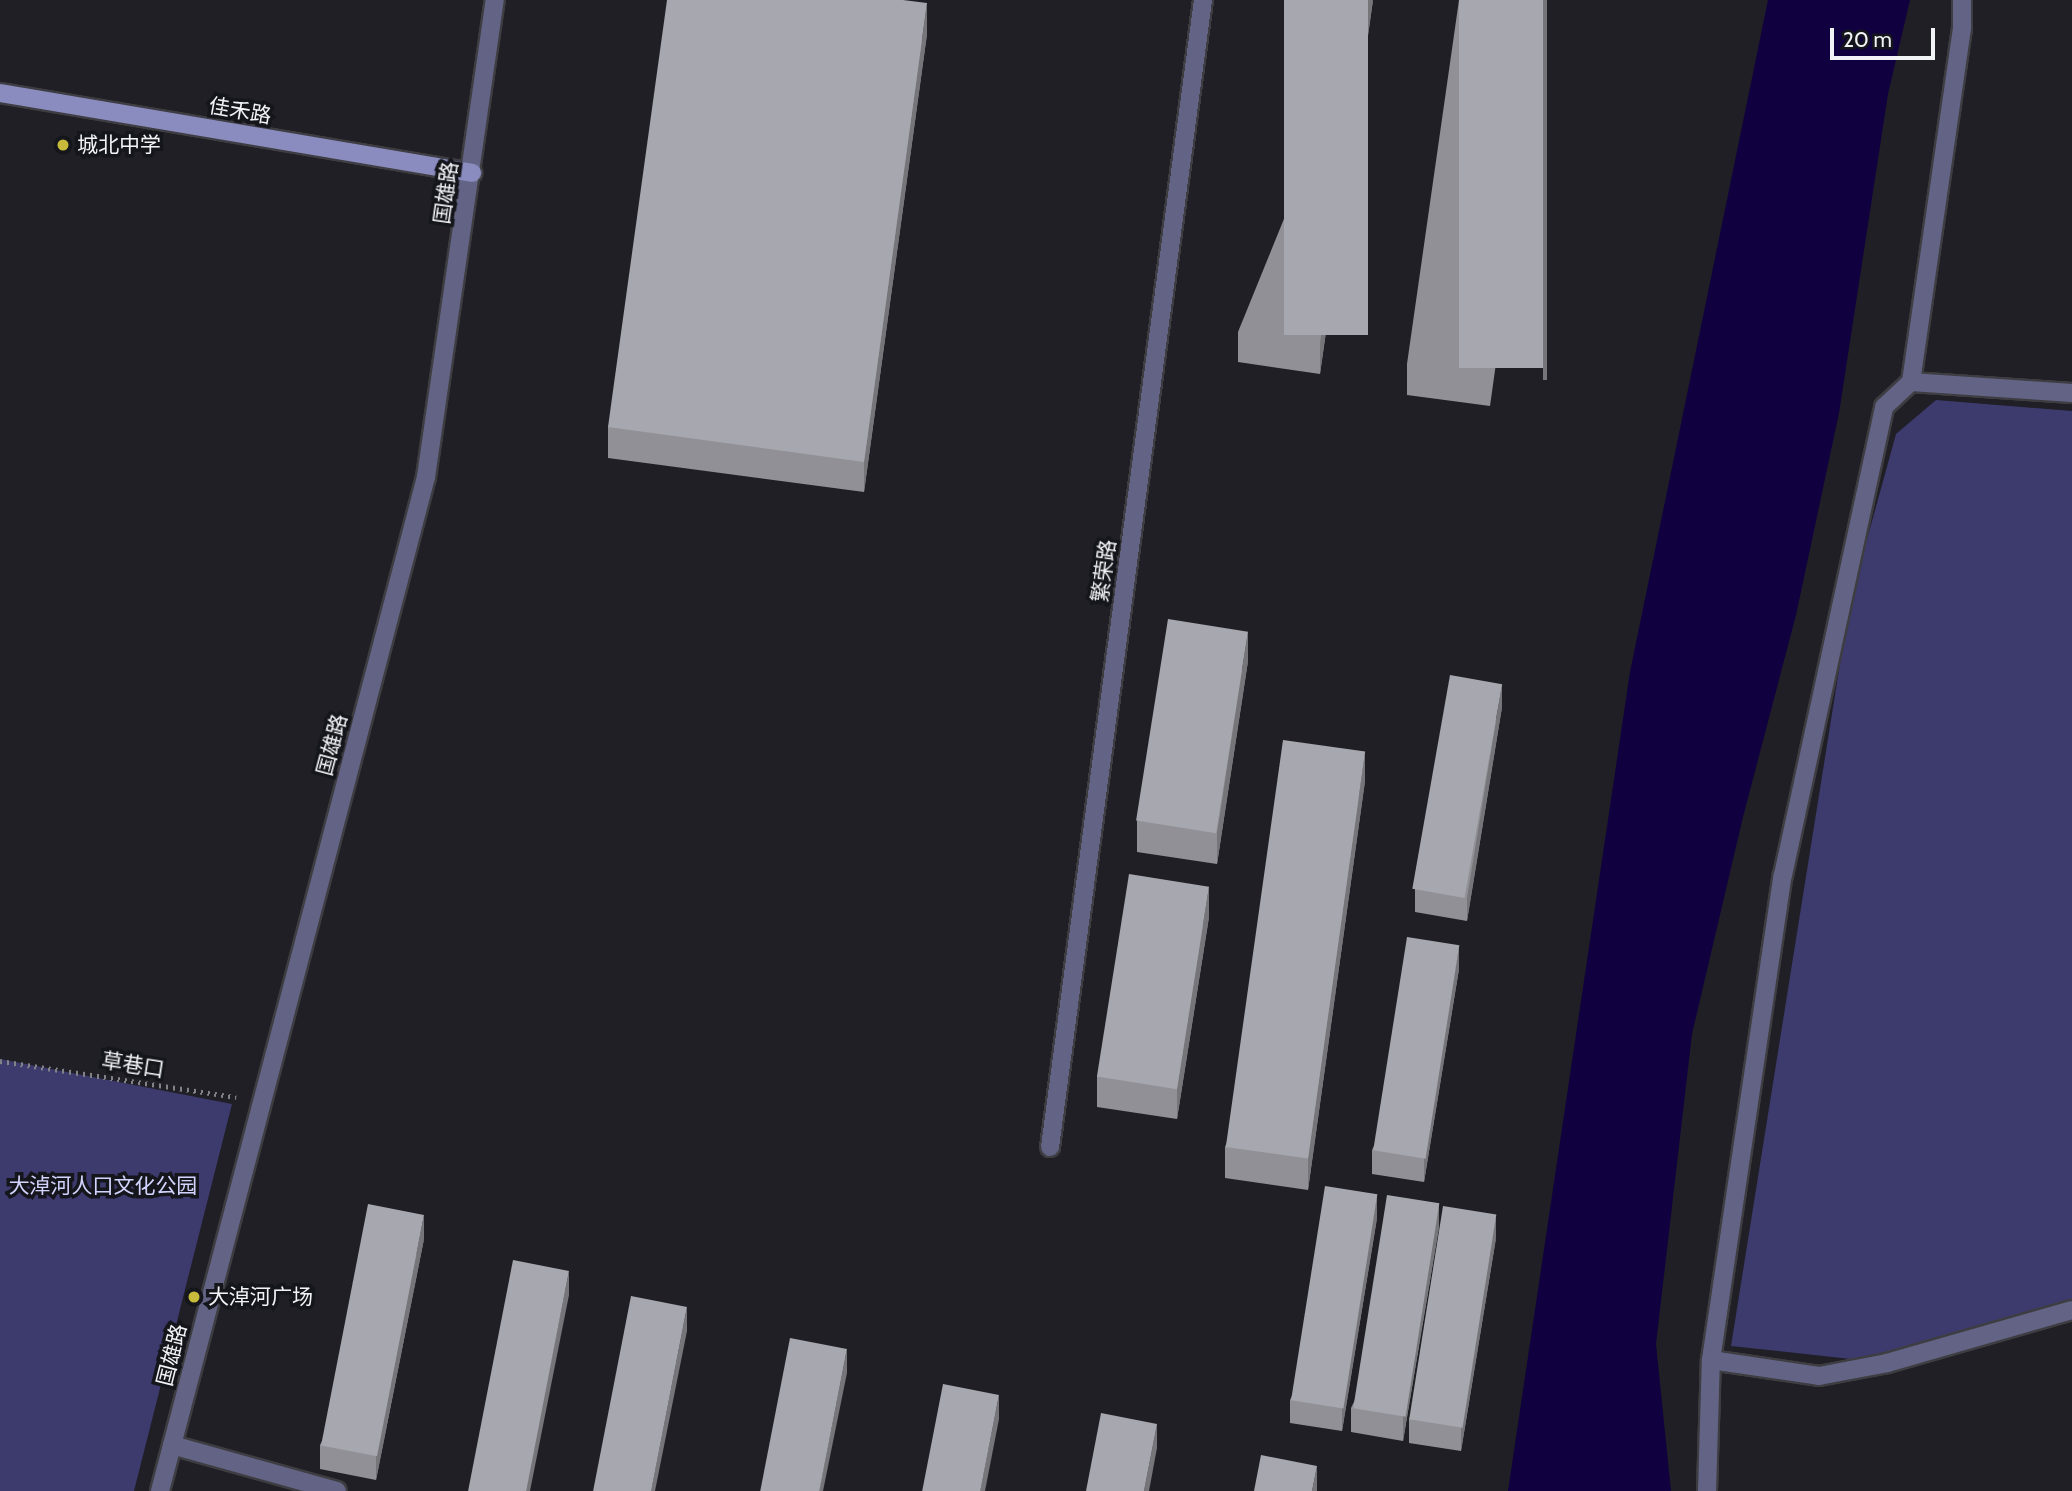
<!DOCTYPE html>
<meta charset="utf-8">
<style>
body{margin:0}
#map{position:relative;width:2072px;height:1491px;overflow:hidden;background:#1f1f25;font-family:Cabin,"Noto Sans SC",sans-serif}
div>[style]{position:absolute}
.green>*{inset:0;background:#3d3a6e}
.water>*{inset:0;background:#110040}
.path>*{height:4.5px;margin-top:-2.25px;transform-origin:0;background:repeating-linear-gradient(90deg,#828388 0 2px,transparent 0 7px)}
.roads{filter:drop-shadow(2px 0 #3d3d42) drop-shadow(-2px 0 #3d3d42) drop-shadow(0 2px #3d3d42) drop-shadow(0 -2px #3d3d42)}
.minor>*{height:18px;margin:-9px;padding:0 9px;transform-origin:9px;border-radius:9px;background:#636485}
.tertiary>*{height:18px;margin:-9px;padding:0 9px;transform-origin:9px;border-radius:9px;background:#636485}
.secondary>*{height:18px;margin:-9px;padding:0 9px;transform-origin:9px;border-radius:9px;background:#8a8bbf}
.wall>*{inset:0;background:#909096}
.shaded-wall>*{inset:0;background:#75757a;transform-origin:0 0}
.building>*{inset:0;background:#a7a7af;transform-origin:0 0}
.dots>*{width:19px;height:19px;translate:-50% -50%;box-sizing:border-box;border:4px solid #15161b;border-radius:50%}
span{translate:-50% -50%;white-space:nowrap;text-align:center;line-height:1.15;-webkit-text-stroke:7px #15161b;paint-order:stroke}
.street-label{font-size:21px;color:#f2f3f7}
.poi-label{font-size:21px;color:#f2f3f7}
.left{translate:0 -50%;text-align:left}
.park-label{font-size:21px;color:#d2d4fd}
.scale{position:absolute;left:1830px;top:28px;width:105px;height:32px;box-sizing:border-box;border:4px solid #f2f3f7;border-top:0;padding-left:9px;font-size:21px;line-height:24px;white-space:nowrap;color:#f2f3f7;-webkit-text-stroke:5px #15161b;paint-order:stroke}
</style>
<div id="map">
<div class="green">
<div style="clip-path:polygon(1936px 400px,2072px 411px,2072px 1310px,1887px 1363px,1731px 1346px,1850px 601px,1896px 434px)"></div>
<div style="clip-path:polygon(0 1059px,232px 1104px,134px 1491px,0 1491px)"></div>
</div>
<div class="water">
<div style="clip-path:polygon(1768px 0,1910px 0,1888px 94px,1839px 413px,1796px 615px,1743px 817px,1692px 1034px,1656px 1344px,1671px 1491px,1508px 1491px,1630px 672px)"></div>
</div>
<div class="path">
<div style="left:0;top:1061px;width:239px;rotate:8.7deg"></div>
</div>
<div class="roads">
<div class="minor">
<div style="left:1911px;top:382px;width:358px;rotate:-81.8deg"></div>
<div style="left:1962px;top:28px;width:28px;rotate:-90deg"></div>
<div style="left:1711px;top:1360px;width:109px;rotate:8.4deg"></div>
<div style="left:1819px;top:1376px;width:69px;rotate:-10.8deg"></div>
<div style="left:1887px;top:1363px;width:192px;rotate:-16deg"></div>
<div style="left:172px;top:1445px;width:171px;rotate:15.6deg"></div>
<div style="left:1707px;top:1491px;width:131px;rotate:-88.3deg"></div>
<div style="left:1711px;top:1360px;width:490px;rotate:-81.6deg"></div>
<div style="left:1783px;top:875px;width:479px;rotate:-77.8deg"></div>
<div style="left:1884px;top:407px;width:37px;rotate:-43deg"></div>
<div style="left:1911px;top:382px;width:161px;rotate:3.9deg"></div>
</div>
<div class="tertiary">
<div style="left:1050px;top:1147px;width:1157px;rotate:-82.4deg"></div>
<div style="left:160px;top:1491px;width:1048px;rotate:-75.3deg"></div>
<div style="left:426px;top:477px;width:482px;rotate:-81.8deg"></div>
</div>
<div class="secondary">
<div style="left:0;top:93px;width:479px;rotate:9.6deg"></div>
</div>
</div>
<div class="wall">
<div style="clip-path:polygon(1373px 0,1320px 374px,1238px 362px,1238px 332px)"></div>
<div style="clip-path:polygon(1459px 0,1547px 0,1490px 406px,1407px 395px,1407px 364px)"></div>
<div style="clip-path:polygon(927px 34px,864px 492px,608px 458px,608px 427px)"></div>
<div style="clip-path:polygon(1248px 661px,1217px 864px,1137px 852px,1137px 821px)"></div>
<div style="clip-path:polygon(1502px 707px,1467px 921px,1415px 912px,1415px 889px)"></div>
<div style="clip-path:polygon(1365px 781px,1308px 1190px,1225px 1178px,1225px 1147px)"></div>
<div style="clip-path:polygon(1209px 917px,1177px 1119px,1097px 1107px,1097px 1076px)"></div>
<div style="clip-path:polygon(1459px 969px,1424px 1182px,1372px 1174px,1372px 1150px)"></div>
<div style="clip-path:polygon(1377px 1218px,1342px 1431px,1290px 1423px,1290px 1400px)"></div>
<div style="clip-path:polygon(1439px 1227px,1403px 1441px,1351px 1432px,1351px 1408px)"></div>
<div style="clip-path:polygon(1496px 1238px,1461px 1451px,1409px 1443px,1409px 1419px)"></div>
<div style="clip-path:polygon(424px 1239px,376px 1480px,320px 1469px,320px 1445px)"></div>
</div>
<div class="shaded-wall">
<div style="clip-path:polygon(1368px 0,1373px 0,1320px 374px,1320px 343px)"></div>
<div style="left:1543px;top:0;width:4px;height:380px"></div>
<div style="clip-path:polygon(927px 3px,927px 34px,864px 492px,864px 462px)"></div>
<div style="clip-path:polygon(1248px 631px,1248px 661px,1217px 864px,1217px 833px)"></div>
<div style="clip-path:polygon(1502px 684px,1502px 707px,1467px 921px,1467px 898px)"></div>
<div style="clip-path:polygon(1365px 751px,1365px 781px,1308px 1190px,1308px 1159px)"></div>
<div style="clip-path:polygon(1209px 886px,1209px 917px,1177px 1119px,1177px 1089px)"></div>
<div style="clip-path:polygon(1459px 945px,1459px 969px,1424px 1182px,1424px 1159px)"></div>
<div style="clip-path:polygon(1377px 1194px,1377px 1218px,1342px 1431px,1342px 1408px)"></div>
<div style="clip-path:polygon(1439px 1203px,1439px 1227px,1403px 1441px,1403px 1417px)"></div>
<div style="clip-path:polygon(1496px 1214px,1496px 1238px,1461px 1451px,1461px 1428px)"></div>
<div style="clip-path:polygon(424px 1215px,424px 1239px,376px 1480px,376px 1456px)"></div>
<div style="clip-path:polygon(569px 1271px,569px 1295px,530px 1491px,525px 1491px)"></div>
<div style="clip-path:polygon(687px 1307px,687px 1331px,655px 1491px,651px 1491px)"></div>
<div style="clip-path:polygon(847px 1349px,847px 1373px,823px 1491px,819px 1491px)"></div>
<div style="clip-path:polygon(999px 1395px,999px 1419px,985px 1491px,980px 1491px)"></div>
<div style="clip-path:polygon(1157px 1424px,1157px 1448px,1149px 1491px,1144px 1491px)"></div>
<div style="clip-path:polygon(1317px 1466px,1317px 1491px,1312px 1491px)"></div>
</div>
<div class="building">
<div style="clip-path:polygon(667px 0,903px 0,927px 3px,864px 462px,608px 427px)"></div>
<div style="left:1284px;top:0;width:84px;height:335px"></div>
<div style="left:1459px;top:0;width:84px;height:368px"></div>
<div style="left:1168px;top:619px;width:81px;height:204px;rotate:9deg"></div>
<div style="left:1450px;top:675px;width:53px;height:217px;rotate:10deg"></div>
<div style="left:1283px;top:740px;width:83px;height:411px;rotate:8deg"></div>
<div style="left:1129px;top:874px;width:81px;height:205px;rotate:9deg"></div>
<div style="left:1407px;top:937px;width:53px;height:216px;rotate:9deg"></div>
<div style="left:1325px;top:1186px;width:53px;height:217px;rotate:9deg"></div>
<div style="left:1387px;top:1195px;width:53px;height:216px;rotate:9deg"></div>
<div style="left:368px;top:1204px;width:57px;height:246px;rotate:11deg"></div>
<div style="left:1443px;top:1206px;width:54px;height:216px;rotate:9deg"></div>
<div style="left:513px;top:1260px;width:57px;height:236px;rotate:11deg"></div>
<div style="left:631px;top:1296px;width:57px;height:199px;rotate:11deg"></div>
<div style="left:790px;top:1338px;width:58px;height:156px;rotate:11deg"></div>
<div style="left:943px;top:1384px;width:57px;height:109px;rotate:11deg"></div>
<div style="clip-path:polygon(1101px 1413px,1157px 1424px,1144px 1491px,1086px 1491px)"></div>
<div style="clip-path:polygon(1261px 1455px,1317px 1466px,1312px 1491px,1254px 1491px)"></div>
</div>
<div class="dots">
<div style="left:63px;top:145px;background:#c8bb3b"></div>
<div style="left:194px;top:1297px;background:#c8bb3b"></div>
</div>
<div class="street-label">
<span style="left:240px;top:111px;rotate:10deg">佳禾路</span>
<span style="left:446px;top:193px;rotate:-82deg">国雄路</span>
<span style="left:1104px;top:571px;rotate:-82deg">繁荣路</span>
<span style="left:332px;top:745px;rotate:-75deg">国雄路</span>
<span style="left:133px;top:1065px;rotate:9deg">草巷口</span>
<span style="left:172px;top:1355px;rotate:-76deg">国雄路</span>
</div>
<div class="poi-label">
<span class="left" style="left:77px;top:145px">城北中学</span>
<span class="left" style="left:208px;top:1297px">大淖河广场</span>
</div>
<div class="park-label">
<span style="left:103px;top:1186px">大淖河人口文化公园</span>
</div>
<div class="scale">20 m</div>
</div>
